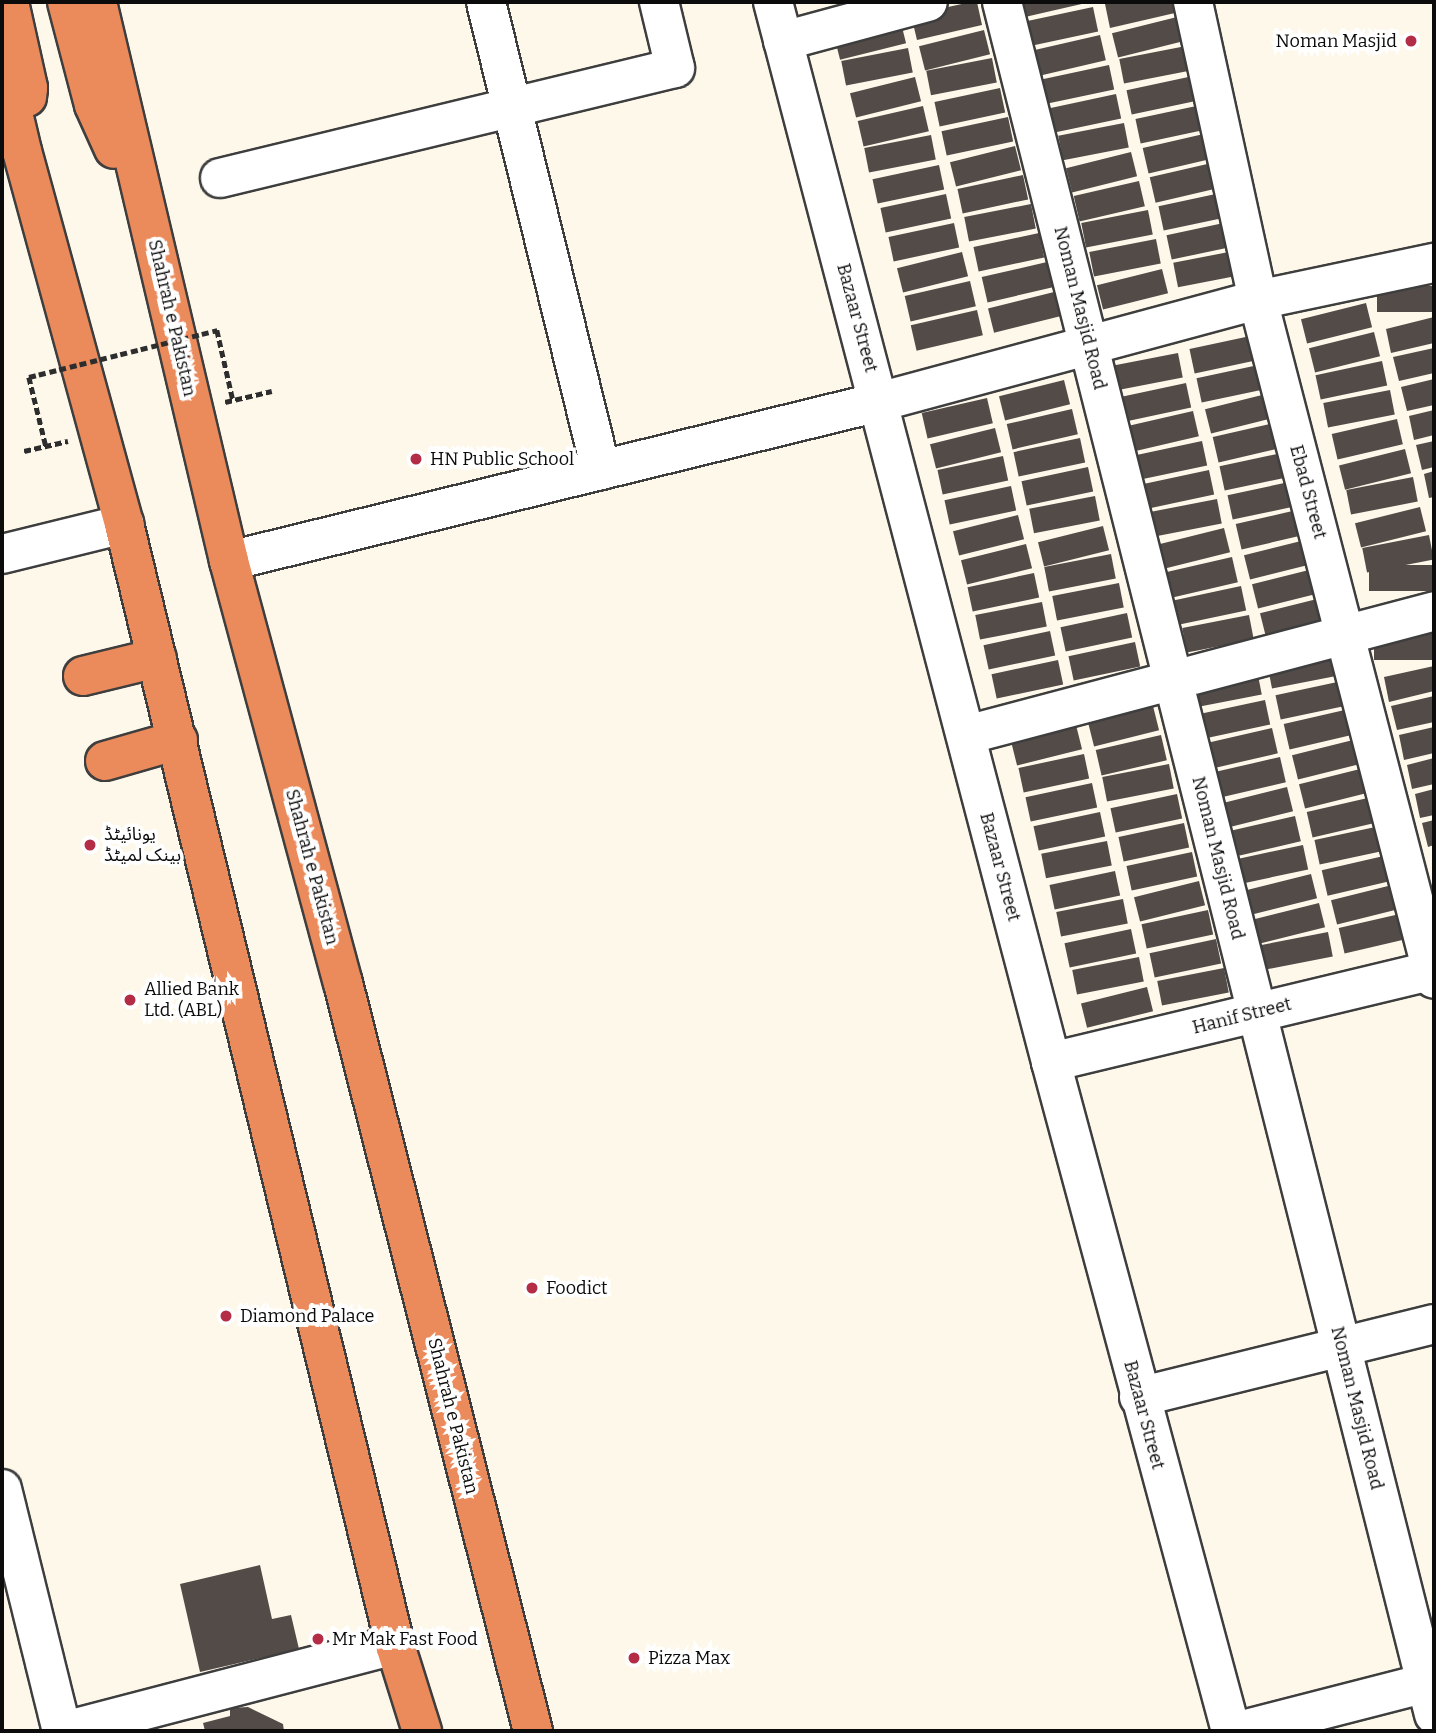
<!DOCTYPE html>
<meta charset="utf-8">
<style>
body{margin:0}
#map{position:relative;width:1436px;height:1733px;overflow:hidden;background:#fef8eb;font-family:Bitter,"Noto Sans Arabic",serif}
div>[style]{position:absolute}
.building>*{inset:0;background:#534b48;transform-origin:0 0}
.path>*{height:4.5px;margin-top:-2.25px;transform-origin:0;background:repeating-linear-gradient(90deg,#2d2d2d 0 7px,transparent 0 10.5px)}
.roads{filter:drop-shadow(2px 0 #3e3e3e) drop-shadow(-2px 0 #3e3e3e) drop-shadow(0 2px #3e3e3e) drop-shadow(0 -2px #3e3e3e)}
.minor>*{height:38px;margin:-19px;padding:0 19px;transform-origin:19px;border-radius:19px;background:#fff}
.highway>*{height:38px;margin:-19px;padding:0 19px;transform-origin:19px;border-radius:19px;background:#eb8a5b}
.path-bridge>*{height:4.5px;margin-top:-2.25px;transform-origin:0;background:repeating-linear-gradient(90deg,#2d2d2d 0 7px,transparent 0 10.5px)}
.dots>*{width:19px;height:19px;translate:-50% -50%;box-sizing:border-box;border:4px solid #fff;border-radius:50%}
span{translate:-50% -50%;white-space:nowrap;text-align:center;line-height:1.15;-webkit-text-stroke:7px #fff;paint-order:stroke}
.poi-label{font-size:18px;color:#0b0b0b}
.right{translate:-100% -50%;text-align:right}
.left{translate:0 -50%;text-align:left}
.street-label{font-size:18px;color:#0b0b0b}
.frame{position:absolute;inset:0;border:4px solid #0b0b0b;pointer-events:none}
</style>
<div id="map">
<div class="building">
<div style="clip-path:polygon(971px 2px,977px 2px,982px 25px,917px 40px,911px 15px)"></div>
<div style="clip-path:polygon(1022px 2px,1086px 2px,1086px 3px,1025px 17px)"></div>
<div style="clip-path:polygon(1113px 2px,1173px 2px,1175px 13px,1110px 28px,1105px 4px)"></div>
<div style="left:1093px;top:7px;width:25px;height:67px;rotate:78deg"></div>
<div style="left:1177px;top:17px;width:25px;height:67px;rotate:76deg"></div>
<div style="left:900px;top:19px;width:25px;height:68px;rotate:76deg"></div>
<div style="left:984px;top:30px;width:25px;height:67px;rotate:76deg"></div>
<div style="left:1100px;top:35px;width:26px;height:67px;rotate:77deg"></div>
<div style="left:1186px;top:46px;width:25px;height:68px;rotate:79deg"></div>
<div style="left:908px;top:48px;width:25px;height:68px;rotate:79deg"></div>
<div style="left:992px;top:58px;width:25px;height:67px;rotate:79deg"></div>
<div style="left:1109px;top:65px;width:25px;height:68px;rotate:78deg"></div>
<div style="left:1193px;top:76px;width:25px;height:68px;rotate:78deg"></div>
<div style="left:915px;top:77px;width:25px;height:67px;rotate:76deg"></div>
<div style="left:1000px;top:88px;width:25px;height:67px;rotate:78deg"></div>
<div style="left:1116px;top:94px;width:25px;height:68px;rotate:78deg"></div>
<div style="left:1201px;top:105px;width:25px;height:67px;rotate:78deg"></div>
<div style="left:923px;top:106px;width:26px;height:67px;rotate:77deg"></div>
<div style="left:1008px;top:117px;width:25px;height:68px;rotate:78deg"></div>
<div style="left:1124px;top:123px;width:25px;height:67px;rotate:79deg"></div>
<div style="left:1208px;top:133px;width:26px;height:67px;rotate:77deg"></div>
<div style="left:931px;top:135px;width:25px;height:68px;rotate:79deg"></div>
<div style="left:1015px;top:146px;width:25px;height:67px;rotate:76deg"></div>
<div style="left:1131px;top:152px;width:25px;height:67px;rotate:76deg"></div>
<div style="left:1216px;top:162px;width:26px;height:68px;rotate:77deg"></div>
<div style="left:939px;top:165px;width:25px;height:68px;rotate:78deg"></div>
<div style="left:1023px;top:175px;width:25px;height:67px;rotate:78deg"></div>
<div style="left:1139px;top:181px;width:26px;height:67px;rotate:77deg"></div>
<div style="left:1225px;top:192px;width:25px;height:68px;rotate:78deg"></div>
<div style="left:946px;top:194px;width:25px;height:67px;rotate:78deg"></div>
<div style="left:1031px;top:204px;width:25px;height:68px;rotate:79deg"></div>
<div style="left:1148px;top:210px;width:25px;height:68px;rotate:79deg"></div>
<div style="left:1233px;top:221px;width:25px;height:68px;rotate:78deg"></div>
<div style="left:954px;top:223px;width:25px;height:67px;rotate:78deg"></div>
<div style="left:1039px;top:233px;width:25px;height:67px;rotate:78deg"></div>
<div style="left:1156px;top:239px;width:25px;height:68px;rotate:79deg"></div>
<div style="left:1239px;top:250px;width:25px;height:67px;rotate:79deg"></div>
<div style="left:962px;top:252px;width:25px;height:67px;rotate:76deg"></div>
<div style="left:1047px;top:262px;width:26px;height:67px;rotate:77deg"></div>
<div style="left:1162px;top:269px;width:25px;height:67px;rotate:76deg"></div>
<div style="left:970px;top:281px;width:26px;height:67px;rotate:77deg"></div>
<div style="left:1434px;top:286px;width:26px;height:57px;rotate:90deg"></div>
<div style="left:1054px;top:292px;width:25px;height:68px;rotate:76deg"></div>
<div style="left:1366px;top:303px;width:25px;height:67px;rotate:76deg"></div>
<div style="left:977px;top:310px;width:26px;height:68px;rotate:77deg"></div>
<div style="clip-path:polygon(1434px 317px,1434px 343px,1391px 353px,1386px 329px)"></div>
<div style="left:1374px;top:332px;width:25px;height:67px;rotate:76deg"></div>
<div style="left:1255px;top:335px;width:25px;height:67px;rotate:78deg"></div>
<div style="clip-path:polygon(1434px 348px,1434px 373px,1399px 381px,1393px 357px)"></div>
<div style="left:1178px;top:353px;width:25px;height:67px;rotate:79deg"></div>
<div style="left:1382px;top:361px;width:25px;height:68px;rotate:78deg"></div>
<div style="left:1263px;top:364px;width:25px;height:68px;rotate:78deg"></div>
<div style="clip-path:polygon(1434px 379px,1434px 405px,1407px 411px,1401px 387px)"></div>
<div style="left:1064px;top:380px;width:25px;height:67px;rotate:76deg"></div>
<div style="left:1186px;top:383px;width:25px;height:67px;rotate:78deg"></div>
<div style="left:1390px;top:390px;width:25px;height:68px;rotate:79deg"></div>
<div style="left:1270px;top:393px;width:25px;height:67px;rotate:76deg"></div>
<div style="left:987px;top:398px;width:26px;height:67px;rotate:77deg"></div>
<div style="left:1072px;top:409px;width:26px;height:67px;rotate:77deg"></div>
<div style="clip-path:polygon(1434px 410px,1434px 435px,1414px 440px,1409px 416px)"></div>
<div style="left:1193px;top:411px;width:26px;height:67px;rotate:77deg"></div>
<div style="left:1397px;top:419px;width:26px;height:67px;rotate:77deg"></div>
<div style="left:1278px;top:422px;width:26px;height:67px;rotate:77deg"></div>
<div style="left:995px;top:428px;width:25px;height:67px;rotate:76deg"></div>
<div style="left:1080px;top:438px;width:25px;height:68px;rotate:78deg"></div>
<div style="left:1202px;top:441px;width:25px;height:68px;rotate:78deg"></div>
<div style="clip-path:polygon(1434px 441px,1434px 467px,1422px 470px,1416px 445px)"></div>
<div style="left:1405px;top:449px;width:25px;height:68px;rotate:76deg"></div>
<div style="left:1286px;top:452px;width:25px;height:68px;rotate:78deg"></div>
<div style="left:1003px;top:456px;width:25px;height:67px;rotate:78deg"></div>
<div style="left:1088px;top:467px;width:25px;height:68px;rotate:78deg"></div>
<div style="left:1209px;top:470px;width:25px;height:67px;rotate:78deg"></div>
<div style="clip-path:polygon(1434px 471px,1434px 497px,1429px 498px,1424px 474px)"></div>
<div style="left:1413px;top:477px;width:25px;height:68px;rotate:79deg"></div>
<div style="left:1294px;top:481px;width:25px;height:68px;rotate:78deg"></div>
<div style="left:1011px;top:486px;width:25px;height:68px;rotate:78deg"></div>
<div style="left:1095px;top:496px;width:25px;height:67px;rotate:79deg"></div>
<div style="left:1217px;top:499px;width:25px;height:67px;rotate:79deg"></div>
<div style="left:1420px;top:507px;width:25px;height:67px;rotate:76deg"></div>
<div style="left:1301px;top:509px;width:26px;height:67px;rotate:77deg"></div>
<div style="left:1018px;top:515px;width:25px;height:67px;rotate:76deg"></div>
<div style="left:1103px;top:526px;width:25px;height:67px;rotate:76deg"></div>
<div style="left:1224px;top:528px;width:25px;height:67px;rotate:76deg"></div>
<div style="left:1429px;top:535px;width:25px;height:68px;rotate:79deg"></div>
<div style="left:1309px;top:539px;width:25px;height:67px;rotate:76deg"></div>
<div style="left:1026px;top:544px;width:25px;height:67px;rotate:76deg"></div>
<div style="left:1111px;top:554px;width:25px;height:68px;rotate:79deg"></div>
<div style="left:1232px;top:557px;width:26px;height:67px;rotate:77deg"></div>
<div style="left:1434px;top:565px;width:26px;height:65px;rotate:90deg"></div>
<div style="left:1317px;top:568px;width:25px;height:67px;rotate:76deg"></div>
<div style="left:1034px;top:573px;width:25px;height:68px;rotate:78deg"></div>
<div style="left:1119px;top:583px;width:25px;height:68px;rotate:79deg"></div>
<div style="left:1241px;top:586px;width:25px;height:68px;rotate:78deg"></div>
<div style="left:1325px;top:597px;width:25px;height:67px;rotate:76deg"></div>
<div style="left:1042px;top:602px;width:25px;height:68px;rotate:79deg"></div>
<div style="left:1127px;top:613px;width:25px;height:68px;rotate:78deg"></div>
<div style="left:1249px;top:615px;width:25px;height:68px;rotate:79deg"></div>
<div style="left:1050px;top:631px;width:25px;height:68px;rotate:78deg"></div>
<div style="left:1434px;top:634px;width:26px;height:60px;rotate:90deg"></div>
<div style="left:1135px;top:642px;width:25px;height:68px;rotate:78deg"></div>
<div style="left:1334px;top:651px;width:25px;height:68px;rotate:79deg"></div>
<div style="left:1058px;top:660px;width:25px;height:68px;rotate:78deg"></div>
<div style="clip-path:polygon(1434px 666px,1434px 691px,1389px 702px,1384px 677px)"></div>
<div style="left:1257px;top:670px;width:25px;height:67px;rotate:79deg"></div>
<div style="left:1342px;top:681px;width:25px;height:68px;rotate:78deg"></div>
<div style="clip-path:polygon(1434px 696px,1434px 722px,1397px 730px,1391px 706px)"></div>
<div style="left:1265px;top:700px;width:25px;height:67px;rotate:78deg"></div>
<div style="left:1153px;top:706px;width:25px;height:67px;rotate:76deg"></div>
<div style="left:1349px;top:709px;width:26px;height:67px;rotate:77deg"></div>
<div style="left:1076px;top:725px;width:25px;height:67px;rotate:76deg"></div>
<div style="clip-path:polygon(1434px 727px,1434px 753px,1404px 760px,1399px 735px)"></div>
<div style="left:1272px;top:728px;width:26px;height:67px;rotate:77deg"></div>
<div style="left:1161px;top:735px;width:26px;height:67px;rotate:77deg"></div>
<div style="left:1357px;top:739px;width:25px;height:67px;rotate:76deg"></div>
<div style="left:1084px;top:754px;width:25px;height:67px;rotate:78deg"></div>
<div style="left:1280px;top:757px;width:26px;height:67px;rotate:77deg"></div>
<div style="clip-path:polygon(1434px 758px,1434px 784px,1412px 789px,1407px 765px)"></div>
<div style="left:1169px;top:764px;width:25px;height:68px;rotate:79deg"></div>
<div style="left:1364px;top:768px;width:25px;height:67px;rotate:76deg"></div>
<div style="left:1092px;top:783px;width:25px;height:68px;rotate:78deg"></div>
<div style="left:1287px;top:787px;width:25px;height:67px;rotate:76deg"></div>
<div style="clip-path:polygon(1434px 789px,1434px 815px,1420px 818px,1415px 794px)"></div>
<div style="left:1177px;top:794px;width:25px;height:68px;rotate:78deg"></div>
<div style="left:1372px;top:797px;width:26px;height:67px;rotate:77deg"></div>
<div style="left:1100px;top:812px;width:25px;height:68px;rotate:78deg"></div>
<div style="left:1295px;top:816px;width:26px;height:66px;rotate:77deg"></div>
<div style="clip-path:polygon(1434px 820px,1434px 845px,1428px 847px,1422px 823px)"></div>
<div style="left:1184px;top:823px;width:25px;height:67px;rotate:78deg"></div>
<div style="left:1380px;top:826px;width:25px;height:67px;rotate:78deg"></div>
<div style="left:1107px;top:841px;width:25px;height:67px;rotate:79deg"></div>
<div style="left:1303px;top:845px;width:25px;height:67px;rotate:78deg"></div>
<div style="left:1192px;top:852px;width:25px;height:67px;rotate:78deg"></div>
<div style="left:1388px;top:855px;width:26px;height:68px;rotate:77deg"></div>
<div style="left:1115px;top:871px;width:25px;height:67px;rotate:78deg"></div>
<div style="left:1311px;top:874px;width:25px;height:68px;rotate:76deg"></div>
<div style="left:1199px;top:881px;width:25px;height:67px;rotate:76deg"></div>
<div style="left:1396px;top:884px;width:25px;height:67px;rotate:76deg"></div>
<div style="left:1123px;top:899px;width:25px;height:68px;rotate:79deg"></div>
<div style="left:1319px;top:903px;width:25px;height:67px;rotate:76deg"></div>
<div style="left:1208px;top:910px;width:25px;height:68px;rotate:78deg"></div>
<div style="left:1404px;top:913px;width:26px;height:67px;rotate:77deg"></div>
<div style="left:1131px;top:929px;width:25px;height:68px;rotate:78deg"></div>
<div style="left:1328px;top:932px;width:25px;height:68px;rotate:79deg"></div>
<div style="left:1216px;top:939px;width:25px;height:68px;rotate:78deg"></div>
<div style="left:1139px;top:957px;width:25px;height:68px;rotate:79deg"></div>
<div style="left:1224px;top:968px;width:25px;height:68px;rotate:79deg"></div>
<div style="left:1147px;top:987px;width:25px;height:68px;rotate:76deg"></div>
<div style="clip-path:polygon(260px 1565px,272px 1619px,291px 1615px,299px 1649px,200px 1672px,180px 1584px)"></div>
<div style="clip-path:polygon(248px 1707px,283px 1724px,284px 1731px,205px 1731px,203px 1723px,230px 1716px,230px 1708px)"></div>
</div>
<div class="path">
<div style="left:217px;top:330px;width:72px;rotate:77.1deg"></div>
<div style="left:29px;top:377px;width:71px;rotate:76.2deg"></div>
<div style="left:225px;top:402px;width:48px;rotate:-13.2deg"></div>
<div style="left:24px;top:451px;width:45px;rotate:-12.8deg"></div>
</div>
<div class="roads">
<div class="minor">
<div style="left:486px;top:2px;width:482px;rotate:76.2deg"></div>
<div style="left:773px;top:2px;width:1096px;rotate:75.3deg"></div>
<div style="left:1051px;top:1062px;width:693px;rotate:74.94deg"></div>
<div style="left:1002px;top:2px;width:1766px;rotate:75.84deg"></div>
<div style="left:1193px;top:2px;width:305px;rotate:77.7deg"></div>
<div style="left:1258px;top:300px;width:701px;rotate:75.47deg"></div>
<div style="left:783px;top:41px;width:150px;rotate:-15.1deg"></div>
<div style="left:220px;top:178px;width:468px;rotate:-13.6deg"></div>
<div style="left:675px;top:68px;width:68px;rotate:-103.6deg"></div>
<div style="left:2px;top:554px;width:126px;rotate:-13.8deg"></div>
<div style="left:229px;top:561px;width:669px;rotate:-13.75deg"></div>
<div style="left:879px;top:402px;width:392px;rotate:-15.1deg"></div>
<div style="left:1258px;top:300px;width:180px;rotate:-11.9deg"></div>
<div style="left:966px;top:735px;width:484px;rotate:-14.8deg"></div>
<div style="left:1051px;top:1062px;width:394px;rotate:-13.5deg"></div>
<div style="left:1139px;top:1397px;width:304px;rotate:-13.9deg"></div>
<div style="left:2px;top:1489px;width:249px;rotate:76.1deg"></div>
<div style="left:64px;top:1731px;width:342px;rotate:-14.6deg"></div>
<div style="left:1239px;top:1731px;width:201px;rotate:-14.4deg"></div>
</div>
<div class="highway">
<div style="left:9px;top:2px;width:88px;rotate:77.5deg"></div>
<div style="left:28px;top:88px;width:9px;rotate:96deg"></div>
<div style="left:67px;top:2px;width:106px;rotate:75.3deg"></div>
<div style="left:94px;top:105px;width:48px;rotate:65.6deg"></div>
<div style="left:97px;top:2px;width:574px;rotate:76.71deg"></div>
<div style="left:229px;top:561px;width:437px;rotate:74.9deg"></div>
<div style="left:343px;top:983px;width:772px;rotate:75.75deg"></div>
<div style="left:2px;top:66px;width:87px;rotate:76.8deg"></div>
<div style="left:22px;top:151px;width:387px;rotate:74.7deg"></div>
<div style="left:124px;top:524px;width:1153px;rotate:76.41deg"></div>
<div style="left:395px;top:1645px;width:90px;rotate:72.6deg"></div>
<div style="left:83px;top:676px;width:76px;rotate:-13.7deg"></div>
<div style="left:105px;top:761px;width:76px;rotate:-16deg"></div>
</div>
</div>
<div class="path-bridge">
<div style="left:29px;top:377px;width:194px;rotate:-14deg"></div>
</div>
<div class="dots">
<div style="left:1411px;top:41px;background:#b22d45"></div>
<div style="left:416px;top:459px;background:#b22d45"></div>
<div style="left:90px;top:845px;background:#b22d45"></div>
<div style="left:130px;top:1000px;background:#b22d45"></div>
<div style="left:532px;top:1288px;background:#b22d45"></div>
<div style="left:226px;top:1316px;background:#b22d45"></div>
<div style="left:318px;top:1639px;background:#b22d45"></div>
<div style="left:634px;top:1658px;background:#b22d45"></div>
</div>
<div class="poi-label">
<span class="right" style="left:1397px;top:41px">Noman Masjid</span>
<span class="left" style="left:430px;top:459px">HN Public School</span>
<span class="left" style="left:104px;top:845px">یونائیٹڈ<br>بینک لمیٹڈ</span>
<span class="left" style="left:144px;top:1000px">Allied Bank<br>Ltd. (ABL)</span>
<span class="left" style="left:546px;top:1288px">Foodict</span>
<span class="left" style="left:240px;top:1316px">Diamond Palace</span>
<span class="left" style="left:332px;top:1639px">Mr Mak Fast Food</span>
<span class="left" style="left:648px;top:1658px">Pizza Max</span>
</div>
<div class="street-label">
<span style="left:1080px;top:308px;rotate:76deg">Noman Masjid Road</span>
<span style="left:172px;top:318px;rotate:77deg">Shahrah e Pakistan</span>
<span style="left:857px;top:318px;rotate:75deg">Bazaar Street</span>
<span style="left:1308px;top:492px;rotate:75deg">Ebad Street</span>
<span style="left:1218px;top:858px;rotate:76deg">Noman Masjid Road</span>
<span style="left:312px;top:867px;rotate:75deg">Shahrah e Pakistan</span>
<span style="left:1000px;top:867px;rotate:75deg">Bazaar Street</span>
<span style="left:1242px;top:1016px;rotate:-14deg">Hanif Street</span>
<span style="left:1357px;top:1408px;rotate:76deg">Noman Masjid Road</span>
<span style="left:1144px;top:1415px;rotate:75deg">Bazaar Street</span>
<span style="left:453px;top:1416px;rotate:76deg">Shahrah e Pakistan</span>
</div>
<div class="frame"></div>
</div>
